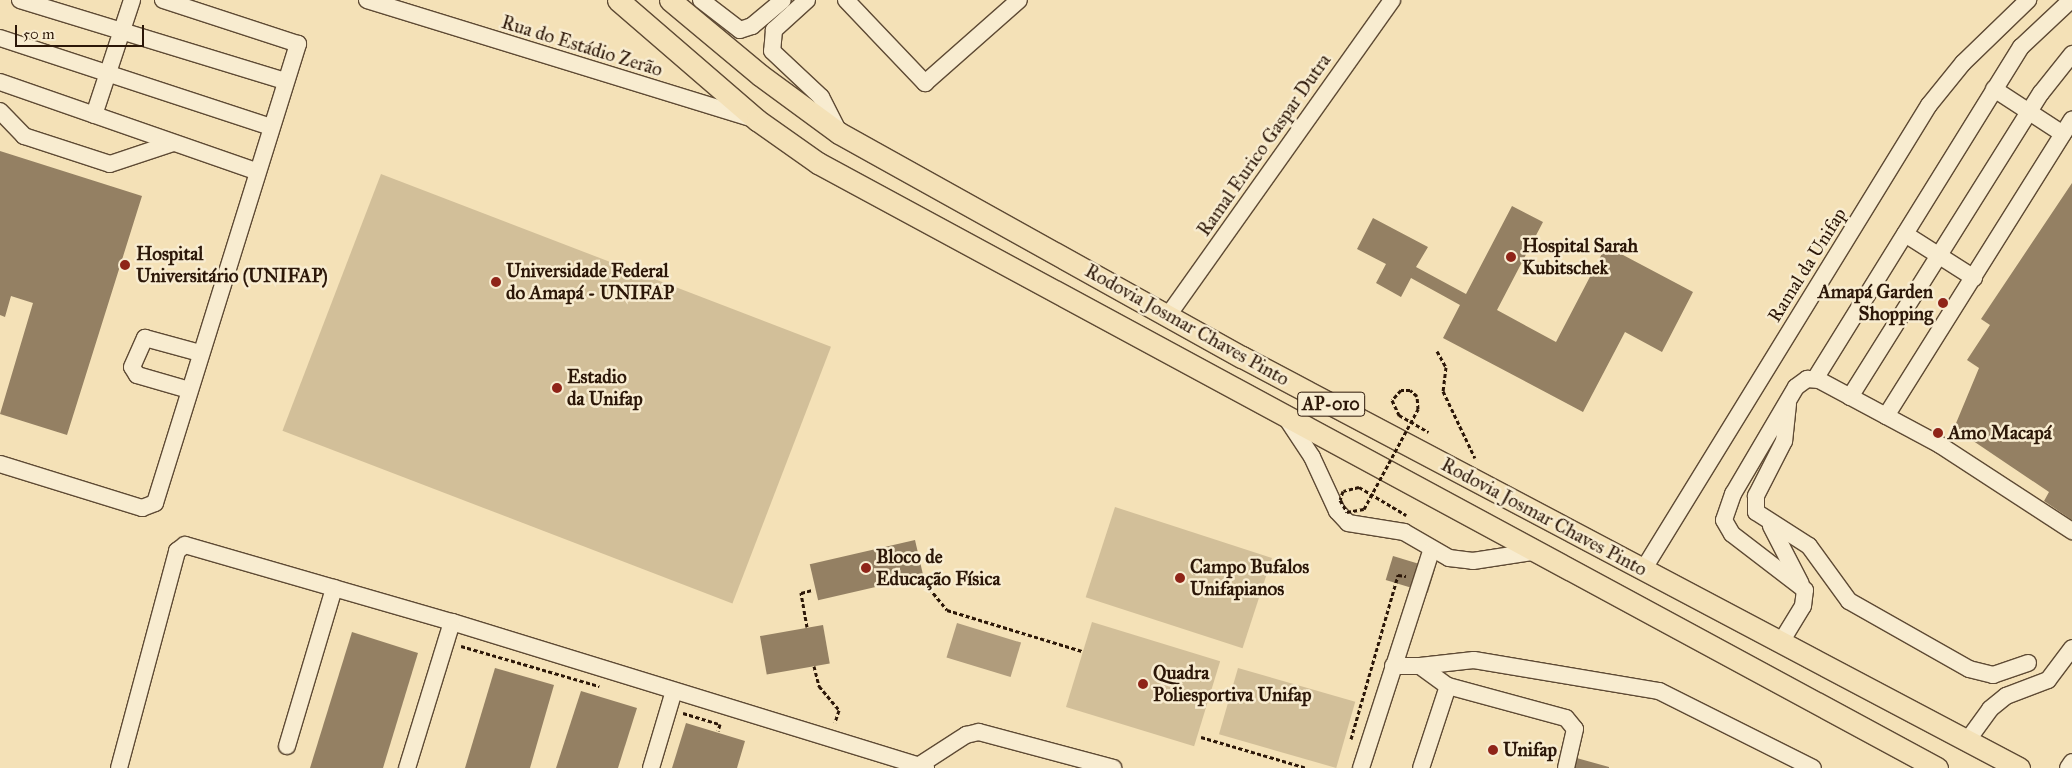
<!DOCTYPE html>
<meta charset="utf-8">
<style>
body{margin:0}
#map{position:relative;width:2072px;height:768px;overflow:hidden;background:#f4e1b7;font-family:"IM FELL Great Primer",serif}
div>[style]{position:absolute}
.green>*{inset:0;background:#d2bf99;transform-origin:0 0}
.water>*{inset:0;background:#b09c7c;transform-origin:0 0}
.building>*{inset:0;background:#948063;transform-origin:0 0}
.path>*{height:3px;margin-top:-1.5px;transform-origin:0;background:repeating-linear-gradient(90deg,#2c1708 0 4px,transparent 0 6.5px)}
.roads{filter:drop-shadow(1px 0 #5e4a34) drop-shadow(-1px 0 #5e4a34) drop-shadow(0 1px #5e4a34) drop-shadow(0 -1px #5e4a34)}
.minor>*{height:16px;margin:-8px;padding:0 8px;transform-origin:8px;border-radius:8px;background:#f8ecd0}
.major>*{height:21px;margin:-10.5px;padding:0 10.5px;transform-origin:10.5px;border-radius:10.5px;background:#f4e1b7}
.path-bridge>*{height:3px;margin-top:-1.5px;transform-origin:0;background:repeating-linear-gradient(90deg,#2c1708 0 4px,transparent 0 6.5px)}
.dots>*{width:14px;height:14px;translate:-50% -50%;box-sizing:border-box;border:2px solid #f8ecd0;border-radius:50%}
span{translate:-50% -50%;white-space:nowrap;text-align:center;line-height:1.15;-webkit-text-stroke:5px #f8ecd0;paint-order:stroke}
.shield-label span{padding:1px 4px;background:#f8ecd0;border:1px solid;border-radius:4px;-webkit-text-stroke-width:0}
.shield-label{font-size:18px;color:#2c1708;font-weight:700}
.street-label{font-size:19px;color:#2c1708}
.poi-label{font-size:19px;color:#2c1708;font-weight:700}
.left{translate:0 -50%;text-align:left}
.right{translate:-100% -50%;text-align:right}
.scale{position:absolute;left:15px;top:25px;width:129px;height:22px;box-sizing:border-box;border:2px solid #2c1708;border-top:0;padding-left:6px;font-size:15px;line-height:18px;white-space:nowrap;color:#2c1708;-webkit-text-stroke:4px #f8ecd0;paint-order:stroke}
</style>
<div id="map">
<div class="green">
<div style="left:381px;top:174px;width:482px;height:275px;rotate:21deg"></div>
<div style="left:1115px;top:507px;width:165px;height:95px;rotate:18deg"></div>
<div style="left:1092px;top:622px;width:134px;height:89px;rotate:17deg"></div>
<div style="left:1238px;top:668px;width:122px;height:69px;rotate:16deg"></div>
</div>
<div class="water">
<div style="left:957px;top:623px;width:67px;height:36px;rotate:17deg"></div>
</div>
<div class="building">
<div style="clip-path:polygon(0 151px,142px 196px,67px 435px,0 414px,33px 303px,11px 296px,5px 317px,0 315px)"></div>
<div style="clip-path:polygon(2072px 183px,2072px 520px,2044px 501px,2049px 492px,1954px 428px,1979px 368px,1967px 360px,1990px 325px,1981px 319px)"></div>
<div style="clip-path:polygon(1512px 206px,1543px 222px,1497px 310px,1556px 342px,1606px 246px,1693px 292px,1662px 352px,1625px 332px,1583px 412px,1443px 338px,1460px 305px,1411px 278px,1401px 297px,1376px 283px,1386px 264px,1357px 249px,1373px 218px,1428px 247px,1416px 267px,1466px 294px)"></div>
<div style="left:915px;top:540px;width:37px;height:108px;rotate:77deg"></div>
<div style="left:1393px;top:556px;width:44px;height:25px;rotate:17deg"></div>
<div style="left:823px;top:625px;width:39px;height:64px;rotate:80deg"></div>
<div style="clip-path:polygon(352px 632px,418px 653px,383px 768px,310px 768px)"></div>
<div style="clip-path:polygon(495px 668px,554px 685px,530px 768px,465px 768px)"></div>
<div style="clip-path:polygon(581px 691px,637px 708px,618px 768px,556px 768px)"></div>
<div style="clip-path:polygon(686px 723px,745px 741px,737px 768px,672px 768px)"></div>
<div style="clip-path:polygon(1573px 757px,1609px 767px,1609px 768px,1570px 768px)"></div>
</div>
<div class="path">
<div style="left:1437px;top:351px;width:18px;rotate:61deg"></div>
<div style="left:1446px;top:367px;width:24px;rotate:97deg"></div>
<div style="left:1443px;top:391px;width:74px;rotate:64.5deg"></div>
<div style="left:1399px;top:415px;width:34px;rotate:30deg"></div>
<div style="left:1359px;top:487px;width:55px;rotate:30.8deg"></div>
<div style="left:921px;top:578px;width:41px;rotate:50.9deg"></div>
<div style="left:947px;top:610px;width:141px;rotate:16.9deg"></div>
<div style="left:807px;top:627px;width:35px;rotate:-100deg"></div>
<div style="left:801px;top:593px;width:11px;rotate:-15deg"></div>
<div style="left:461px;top:646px;width:144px;rotate:16.2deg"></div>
<div style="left:814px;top:666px;width:21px;rotate:76deg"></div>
<div style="left:819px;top:686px;width:31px;rotate:50deg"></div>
<div style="left:839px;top:710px;width:13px;rotate:108deg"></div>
<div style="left:683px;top:713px;width:39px;rotate:17deg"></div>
<div style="left:720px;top:724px;width:7px;rotate:106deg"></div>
<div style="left:1201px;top:737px;width:110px;rotate:16.3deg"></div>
<div style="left:1351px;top:739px;width:171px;rotate:-74deg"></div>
<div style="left:1398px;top:575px;width:8px;rotate:7deg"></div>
</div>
<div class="roads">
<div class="minor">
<div style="left:20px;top:0;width:277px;rotate:17deg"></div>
<div style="left:367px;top:0;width:404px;rotate:17.1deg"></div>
<div style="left:701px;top:0;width:49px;rotate:37.6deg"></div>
<div style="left:740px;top:30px;width:13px;rotate:-18deg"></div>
<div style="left:752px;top:26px;width:40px;rotate:-40deg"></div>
<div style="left:807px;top:0;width:45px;rotate:137.7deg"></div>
<div style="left:774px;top:30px;width:21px;rotate:95deg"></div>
<div style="left:772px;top:51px;width:67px;rotate:43.2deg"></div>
<div style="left:821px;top:97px;width:38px;rotate:63deg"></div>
<div style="left:846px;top:0;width:115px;rotate:46.4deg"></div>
<div style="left:925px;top:83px;width:125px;rotate:-41.4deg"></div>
<div style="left:0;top:38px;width:284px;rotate:18.2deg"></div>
<div style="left:0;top:82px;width:271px;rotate:19.2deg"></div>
<div style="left:1994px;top:89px;width:82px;rotate:33.1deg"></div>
<div style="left:0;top:111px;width:35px;rotate:46deg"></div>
<div style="left:24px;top:136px;width:90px;rotate:18deg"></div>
<div style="left:110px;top:164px;width:66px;rotate:-18.4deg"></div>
<div style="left:94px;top:115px;width:121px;rotate:-71.7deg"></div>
<div style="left:1905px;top:234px;width:82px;rotate:32.5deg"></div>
<div style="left:1169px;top:314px;width:385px;rotate:-54.6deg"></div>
<div style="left:1815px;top:379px;width:391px;rotate:-58.2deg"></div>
<div style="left:2021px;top:47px;width:69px;rotate:-43.2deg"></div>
<div style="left:189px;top:390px;width:54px;rotate:-163.9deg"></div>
<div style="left:137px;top:375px;width:9px;rotate:-122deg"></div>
<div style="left:132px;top:367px;width:32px;rotate:-66deg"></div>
<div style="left:145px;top:338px;width:57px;rotate:15.3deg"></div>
<div style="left:1850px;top:397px;width:359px;rotate:-57.9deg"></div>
<div style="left:2041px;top:93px;width:50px;rotate:-51.5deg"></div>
<div style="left:1788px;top:404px;width:37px;rotate:96deg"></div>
<div style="left:1784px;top:441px;width:62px;rotate:117deg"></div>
<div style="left:1756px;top:496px;width:16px;rotate:90deg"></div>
<div style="left:1756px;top:512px;width:63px;rotate:32.7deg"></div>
<div style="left:1809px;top:546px;width:68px;rotate:54deg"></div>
<div style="left:1849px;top:601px;width:138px;rotate:29.5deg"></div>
<div style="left:1969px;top:669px;width:25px;rotate:14deg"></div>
<div style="left:1993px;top:675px;width:37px;rotate:-19deg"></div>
<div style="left:1285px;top:416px;width:49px;rotate:56.6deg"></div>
<div style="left:1312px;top:457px;width:60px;rotate:65.2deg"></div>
<div style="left:1337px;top:511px;width:16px;rotate:47deg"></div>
<div style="left:1348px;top:523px;width:57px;rotate:9.1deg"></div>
<div style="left:1404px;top:532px;width:52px;rotate:30deg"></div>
<div style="left:1449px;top:558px;width:24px;rotate:7deg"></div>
<div style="left:1473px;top:561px;width:66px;rotate:-8.7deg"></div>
<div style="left:1886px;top:416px;width:350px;rotate:-57.9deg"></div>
<div style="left:0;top:464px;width:149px;rotate:17.2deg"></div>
<div style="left:142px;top:508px;width:14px;rotate:-21deg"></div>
<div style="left:155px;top:503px;width:481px;rotate:-72.7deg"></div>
<div style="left:298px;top:44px;width:142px;rotate:-161.9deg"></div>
<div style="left:1771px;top:526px;width:65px;rotate:62.7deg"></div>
<div style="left:1643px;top:570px;width:546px;rotate:-58.41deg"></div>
<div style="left:1929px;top:105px;width:54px;rotate:-51deg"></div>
<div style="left:1963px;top:63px;width:91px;rotate:-44.1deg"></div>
<div style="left:452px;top:622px;width:496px;rotate:17.1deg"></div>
<div style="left:1781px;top:642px;width:42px;rotate:-58.6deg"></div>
<div style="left:1803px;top:606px;width:16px;rotate:-83deg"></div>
<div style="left:1805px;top:590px;width:92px;rotate:-142.5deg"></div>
<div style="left:1732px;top:534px;width:16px;rotate:-120deg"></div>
<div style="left:1724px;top:520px;width:28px;rotate:-71deg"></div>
<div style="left:1733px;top:494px;width:124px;rotate:-59.5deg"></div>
<div style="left:1796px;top:387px;width:14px;rotate:-36deg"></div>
<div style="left:1807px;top:379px;width:12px;rotate:5deg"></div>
<div style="left:1819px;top:380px;width:137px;rotate:28.2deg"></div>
<div style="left:1940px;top:445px;width:158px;rotate:33.1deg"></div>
<div style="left:1393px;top:666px;width:27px"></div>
<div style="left:1420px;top:666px;width:34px;rotate:36deg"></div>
<div style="left:1448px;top:686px;width:86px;rotate:108.2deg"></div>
<div style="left:1420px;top:666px;width:54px;rotate:-6.3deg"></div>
<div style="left:1474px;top:660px;width:188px;rotate:9.5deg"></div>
<div style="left:1659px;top:691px;width:172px;rotate:26.6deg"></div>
<div style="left:1448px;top:686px;width:122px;rotate:15.2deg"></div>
<div style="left:1566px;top:718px;width:14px;rotate:51deg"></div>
<div style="left:1575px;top:729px;width:40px;rotate:103deg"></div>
<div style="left:1967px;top:741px;width:39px;rotate:-54deg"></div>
<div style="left:1990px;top:709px;width:21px;rotate:-39deg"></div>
<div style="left:2006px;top:696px;width:45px;rotate:-20.9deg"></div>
<div style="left:2048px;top:680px;width:40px;rotate:-53deg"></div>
<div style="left:287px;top:746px;width:165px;rotate:-73.4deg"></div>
<div style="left:119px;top:768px;width:225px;rotate:-75deg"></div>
<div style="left:177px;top:551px;width:10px;rotate:-37deg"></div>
<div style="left:185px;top:545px;width:278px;rotate:16.1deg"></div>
<div style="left:452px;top:622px;width:153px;rotate:107.1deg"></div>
<div style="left:651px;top:768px;width:80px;rotate:-73.4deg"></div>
<div style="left:915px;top:768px;width:61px;rotate:-32.9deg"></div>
<div style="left:966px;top:735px;width:13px;rotate:-13deg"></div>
<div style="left:979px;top:732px;width:139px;rotate:15deg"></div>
<div style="left:1361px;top:768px;width:228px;rotate:-72.1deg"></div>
<div style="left:2068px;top:768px;width:7px;rotate:-56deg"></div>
</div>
<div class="major">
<div style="left:618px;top:0;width:184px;rotate:40.8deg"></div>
<div style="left:757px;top:120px;width:75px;rotate:35.2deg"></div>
<div style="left:818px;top:163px;width:1272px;rotate:28.4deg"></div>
<div style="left:670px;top:0;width:117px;rotate:39.8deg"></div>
<div style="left:760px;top:75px;width:98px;rotate:36.3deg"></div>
<div style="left:839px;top:133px;width:461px;rotate:29.1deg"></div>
<div style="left:1242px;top:357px;width:879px;rotate:27.88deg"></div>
</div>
</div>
<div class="path-bridge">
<div style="left:1359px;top:487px;width:16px;rotate:166deg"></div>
<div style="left:1343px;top:491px;width:9px;rotate:108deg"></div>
<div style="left:1340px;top:500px;width:14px;rotate:60deg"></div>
<div style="left:1347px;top:512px;width:17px;rotate:-10deg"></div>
<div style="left:1364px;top:509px;width:114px;rotate:-61.6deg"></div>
<div style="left:1418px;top:409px;width:13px;rotate:-94deg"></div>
<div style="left:1417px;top:396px;width:9px;rotate:-139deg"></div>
<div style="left:1410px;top:390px;width:9px;rotate:180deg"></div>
<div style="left:1401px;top:390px;width:13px;rotate:132deg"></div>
<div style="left:1392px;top:400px;width:17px;rotate:65deg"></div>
</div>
<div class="dots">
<div style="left:1511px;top:257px;background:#8f2418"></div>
<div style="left:125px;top:265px;background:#8f2418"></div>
<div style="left:496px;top:282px;background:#8f2418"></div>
<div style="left:1943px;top:303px;background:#8f2418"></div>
<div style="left:557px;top:388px;background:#8f2418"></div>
<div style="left:1938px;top:433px;background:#8f2418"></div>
<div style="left:866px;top:568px;background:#8f2418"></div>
<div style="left:1180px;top:578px;background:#8f2418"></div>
<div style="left:1143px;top:684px;background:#8f2418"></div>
<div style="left:1493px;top:750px;background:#8f2418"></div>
</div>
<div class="shield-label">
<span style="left:1331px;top:404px">AP-010</span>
</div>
<div class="street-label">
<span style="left:582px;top:46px;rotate:17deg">Rua do Estádio Zerão</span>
<span style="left:1264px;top:145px;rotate:-55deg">Ramal Eurico Gaspar Dutra</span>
<span style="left:1807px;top:265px;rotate:-58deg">Ramal da Unifap</span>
<span style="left:1187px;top:325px;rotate:29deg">Rodovia Josmar Chaves Pinto</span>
<span style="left:1544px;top:517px;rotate:28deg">Rodovia Josmar Chaves Pinto</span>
</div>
<div class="poi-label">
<span class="left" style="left:1522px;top:257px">Hospital Sarah<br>Kubitschek</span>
<span class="left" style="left:136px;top:265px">Hospital<br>Universitário (UNIFAP)</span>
<span class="left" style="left:506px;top:282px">Universidade Federal<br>do Amapá - UNIFAP</span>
<span class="right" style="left:1933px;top:303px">Amapá Garden<br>Shopping</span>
<span class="left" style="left:567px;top:388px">Estadio<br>da Unifap</span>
<span class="left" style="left:1948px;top:433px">Amo Macapá</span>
<span class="left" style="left:876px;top:568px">Bloco de<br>Educação Física</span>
<span class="left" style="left:1190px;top:578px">Campo Bufalos<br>Unifapianos</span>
<span class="left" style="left:1153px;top:684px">Quadra<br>Poliesportiva Unifap</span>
<span class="left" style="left:1503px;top:750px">Unifap</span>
</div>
<div class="scale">50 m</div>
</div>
